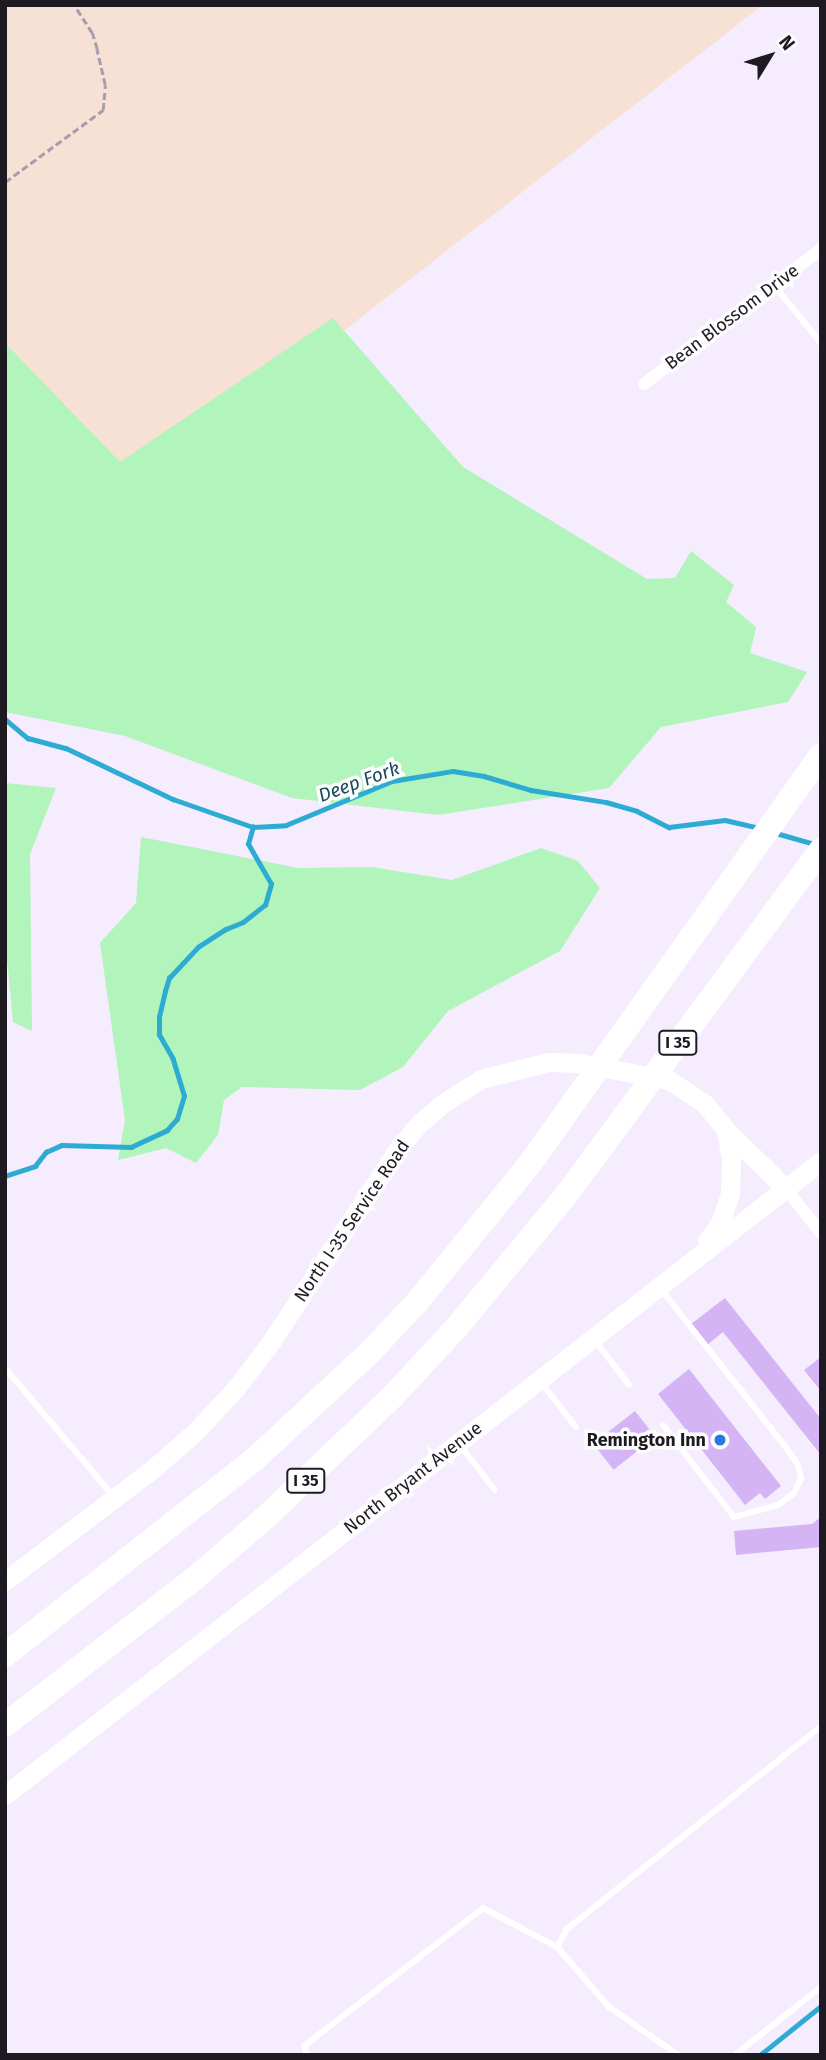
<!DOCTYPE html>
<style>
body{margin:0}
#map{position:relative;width:826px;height:2060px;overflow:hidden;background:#f5ecfe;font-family:"Fira Sans",sans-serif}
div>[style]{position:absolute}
.medical>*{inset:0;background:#f7e1d4}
.green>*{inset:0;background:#b1f4bc}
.stream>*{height:4.5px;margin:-2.25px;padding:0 2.25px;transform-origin:2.25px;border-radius:2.25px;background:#2dabd3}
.building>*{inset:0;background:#d5b4f5;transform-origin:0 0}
.path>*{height:2.5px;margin-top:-1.25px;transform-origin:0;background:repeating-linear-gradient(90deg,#a69ead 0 7px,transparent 0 10.5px)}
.lane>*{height:6px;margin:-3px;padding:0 3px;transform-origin:3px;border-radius:3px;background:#fff}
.street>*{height:12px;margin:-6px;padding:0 6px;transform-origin:6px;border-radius:6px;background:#fff}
.secondary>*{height:19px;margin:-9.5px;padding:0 9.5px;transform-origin:9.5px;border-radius:9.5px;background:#fff}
.highway>*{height:24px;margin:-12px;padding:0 12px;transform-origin:12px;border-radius:12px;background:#fff}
.dots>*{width:19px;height:19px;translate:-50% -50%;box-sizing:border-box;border:4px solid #fdfdfd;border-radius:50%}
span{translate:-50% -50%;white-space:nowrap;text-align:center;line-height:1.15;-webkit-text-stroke:7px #fdfdfd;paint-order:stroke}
.shield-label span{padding:2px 5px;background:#fdfdfd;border:2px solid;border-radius:5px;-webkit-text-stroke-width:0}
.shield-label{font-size:16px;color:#1e1a22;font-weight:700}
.street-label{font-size:18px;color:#1e1a22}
.poi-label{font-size:18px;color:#1e1a22;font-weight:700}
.right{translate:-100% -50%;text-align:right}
.water-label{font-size:19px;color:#194b5c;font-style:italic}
.frame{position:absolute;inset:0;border:7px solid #1e1a22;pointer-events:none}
.north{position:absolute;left:735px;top:21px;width:70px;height:70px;-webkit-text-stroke:5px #fdfdfd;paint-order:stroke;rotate:52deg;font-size:19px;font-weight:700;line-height:28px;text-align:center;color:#1e1a22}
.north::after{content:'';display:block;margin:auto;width:24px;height:32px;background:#1e1a22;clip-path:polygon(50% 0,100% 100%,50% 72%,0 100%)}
</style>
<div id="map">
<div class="medical">
<div style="clip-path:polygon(5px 5px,763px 5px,5px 594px)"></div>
</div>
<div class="green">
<div style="clip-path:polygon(333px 318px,463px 467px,647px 579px,675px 578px,691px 551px,734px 585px,726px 602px,756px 627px,750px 653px,807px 672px,788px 702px,661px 727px,609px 788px,438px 815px,292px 798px,125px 736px,5px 712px,5px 343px,120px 462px)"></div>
<div style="clip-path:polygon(5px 783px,56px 788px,30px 854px,32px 1031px,13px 1022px,5px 937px)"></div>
<div style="clip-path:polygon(141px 837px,298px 868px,372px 867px,452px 880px,541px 848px,578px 861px,600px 888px,560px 951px,448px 1011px,403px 1067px,360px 1090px,242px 1087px,224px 1100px,218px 1135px,196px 1163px,166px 1148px,118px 1160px,125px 1120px,100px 943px,136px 903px)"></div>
</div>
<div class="stream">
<div style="left:5px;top:719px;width:30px;rotate:40deg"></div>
<div style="left:28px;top:738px;width:39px;rotate:15deg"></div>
<div style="left:66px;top:748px;width:119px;rotate:25.5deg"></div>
<div style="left:173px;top:799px;width:85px;rotate:19.3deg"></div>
<div style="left:253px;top:827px;width:33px;rotate:-3deg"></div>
<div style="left:286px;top:825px;width:115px;rotate:-22.5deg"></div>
<div style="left:392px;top:781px;width:62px;rotate:-9.3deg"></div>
<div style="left:453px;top:771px;width:31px;rotate:9deg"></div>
<div style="left:484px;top:776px;width:49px;rotate:16.6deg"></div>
<div style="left:531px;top:790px;width:76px;rotate:9.1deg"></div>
<div style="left:606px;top:802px;width:32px;rotate:16deg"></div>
<div style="left:637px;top:811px;width:36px;rotate:27deg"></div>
<div style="left:669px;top:827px;width:56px;rotate:-7.1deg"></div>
<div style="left:725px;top:820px;width:37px;rotate:13deg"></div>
<div style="left:776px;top:833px;width:41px;rotate:15.8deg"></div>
<div style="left:5px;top:1176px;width:32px;rotate:-18deg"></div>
<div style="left:35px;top:1166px;width:18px;rotate:-52deg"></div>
<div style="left:46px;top:1152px;width:17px;rotate:-24deg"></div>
<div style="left:62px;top:1145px;width:69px;rotate:1.7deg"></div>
<div style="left:131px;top:1147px;width:40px;rotate:-25deg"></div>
<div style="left:167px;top:1130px;width:15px;rotate:-48deg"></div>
<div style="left:177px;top:1119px;width:24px;rotate:-73deg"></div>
<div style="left:184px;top:1096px;width:39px;rotate:-107deg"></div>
<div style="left:173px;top:1059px;width:28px;rotate:-120deg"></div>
<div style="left:159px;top:1035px;width:18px;rotate:-90deg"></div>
<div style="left:159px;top:1017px;width:27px;rotate:-77deg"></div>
<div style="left:165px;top:991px;width:14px;rotate:-73deg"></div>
<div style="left:169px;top:978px;width:42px;rotate:-46.9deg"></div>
<div style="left:198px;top:947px;width:33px;rotate:-33deg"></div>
<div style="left:226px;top:929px;width:18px;rotate:-22deg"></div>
<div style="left:243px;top:922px;width:28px;rotate:-38deg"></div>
<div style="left:265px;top:905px;width:22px;rotate:-74deg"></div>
<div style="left:271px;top:884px;width:46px;rotate:-119.9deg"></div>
<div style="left:248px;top:844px;width:18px;rotate:-74deg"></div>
<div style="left:760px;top:2055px;width:78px;rotate:-38.8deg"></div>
</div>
<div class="building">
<div style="clip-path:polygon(725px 1298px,821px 1419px,821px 1455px,723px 1332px,707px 1345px,691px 1324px)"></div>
<div style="clip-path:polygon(821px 1357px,821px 1391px,804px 1370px)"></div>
<div style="clip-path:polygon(689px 1369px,781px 1486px,765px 1499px,760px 1493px,745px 1505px,658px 1394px)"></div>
<div style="left:635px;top:1411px;width:33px;height:53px;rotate:52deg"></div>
<div style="clip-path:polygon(821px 1517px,821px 1547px,736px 1555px,734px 1531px,812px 1524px)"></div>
</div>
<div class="path">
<div style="left:5px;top:182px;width:122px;rotate:-36.3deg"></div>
<div style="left:103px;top:110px;width:25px;rotate:-85deg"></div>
<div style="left:105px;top:85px;width:37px;rotate:-103deg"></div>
<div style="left:97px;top:49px;width:17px;rotate:-107deg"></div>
<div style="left:92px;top:33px;width:33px;rotate:-123deg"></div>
</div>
<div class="lane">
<div style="left:774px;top:285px;width:75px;rotate:51deg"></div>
<div style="left:660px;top:1288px;width:205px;rotate:51.7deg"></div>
<div style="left:787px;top:1449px;width:19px;rotate:55deg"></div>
<div style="left:798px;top:1465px;width:14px;rotate:78deg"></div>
<div style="left:801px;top:1479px;width:16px;rotate:117deg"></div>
<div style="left:794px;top:1493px;width:20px;rotate:143deg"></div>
<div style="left:778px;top:1505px;width:46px;rotate:164.7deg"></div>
<div style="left:734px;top:1517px;width:116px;rotate:-127.7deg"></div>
<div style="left:594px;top:1339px;width:58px;rotate:52.7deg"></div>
<div style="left:5px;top:1368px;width:167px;rotate:49.8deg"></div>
<div style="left:540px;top:1381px;width:58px;rotate:52deg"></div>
<div style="left:459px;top:1444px;width:58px;rotate:52deg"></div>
<div style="left:307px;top:2055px;width:9px;rotate:-108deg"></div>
<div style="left:304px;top:2046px;width:226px;rotate:-37.6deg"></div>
<div style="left:483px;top:1908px;width:84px;rotate:27.8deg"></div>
<div style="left:678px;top:2055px;width:84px;rotate:-145.2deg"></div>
<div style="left:609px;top:2007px;width:79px;rotate:-130.9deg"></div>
<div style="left:557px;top:1947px;width:21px;rotate:-61deg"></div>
<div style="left:567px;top:1929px;width:325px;rotate:-38.6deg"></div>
<div style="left:735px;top:2055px;width:110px;rotate:-38.3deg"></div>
</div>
<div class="street">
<div style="left:644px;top:384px;width:223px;rotate:-37.3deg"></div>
<div style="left:786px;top:1189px;width:56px;rotate:51.5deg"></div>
</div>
<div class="secondary">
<div style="left:707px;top:1241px;width:22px;rotate:-54deg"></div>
<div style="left:720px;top:1223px;width:31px;rotate:-71deg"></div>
<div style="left:730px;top:1194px;width:35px;rotate:-88deg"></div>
<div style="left:731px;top:1159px;width:29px;rotate:-100deg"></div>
<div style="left:5px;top:1581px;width:188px;rotate:-37.2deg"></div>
<div style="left:155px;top:1467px;width:53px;rotate:-41.2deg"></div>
<div style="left:195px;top:1432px;width:60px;rotate:-47deg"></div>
<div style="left:236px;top:1388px;width:58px;rotate:-52.7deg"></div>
<div style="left:271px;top:1342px;width:230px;rotate:-56.7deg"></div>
<div style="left:397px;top:1150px;width:35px;rotate:-50deg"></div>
<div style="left:420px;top:1123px;width:29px;rotate:-41deg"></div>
<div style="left:442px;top:1104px;width:46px;rotate:-32.7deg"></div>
<div style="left:481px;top:1079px;width:70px;rotate:-14deg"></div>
<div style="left:549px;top:1062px;width:31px;rotate:2deg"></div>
<div style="left:580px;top:1063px;width:91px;rotate:10.8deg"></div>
<div style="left:669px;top:1080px;width:43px;rotate:33.7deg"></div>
<div style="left:705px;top:1104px;width:33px;rotate:51deg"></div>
<div style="left:726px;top:1130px;width:84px;rotate:44.5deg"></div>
<div style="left:5px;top:1795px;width:1033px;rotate:-37.85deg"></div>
</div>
<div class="highway">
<div style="left:5px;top:1655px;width:318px;rotate:-38.1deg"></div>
<div style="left:255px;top:1459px;width:157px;rotate:-42.9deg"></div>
<div style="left:370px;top:1352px;width:70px;rotate:-46.7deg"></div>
<div style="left:418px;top:1301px;width:176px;rotate:-50.8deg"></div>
<div style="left:529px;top:1165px;width:503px;rotate:-54.54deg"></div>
<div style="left:5px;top:1725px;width:239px;rotate:-37.7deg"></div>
<div style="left:194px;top:1579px;width:94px;rotate:-40.7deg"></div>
<div style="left:265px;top:1518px;width:178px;rotate:-43.6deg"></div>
<div style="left:394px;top:1395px;width:93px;rotate:-47.2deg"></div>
<div style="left:457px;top:1327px;width:173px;rotate:-50.4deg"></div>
<div style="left:567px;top:1194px;width:428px;rotate:-53.6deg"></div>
</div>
<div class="dots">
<div style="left:720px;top:1440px;background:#2877e2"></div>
</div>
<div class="shield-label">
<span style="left:678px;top:1043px">I 35</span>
<span style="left:306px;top:1481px">I 35</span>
</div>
<div class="street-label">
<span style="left:732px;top:317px;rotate:-37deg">Bean Blossom Drive</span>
<span style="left:352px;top:1221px;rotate:-56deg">North I-35 Service Road</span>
<span style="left:413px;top:1478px;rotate:-38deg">North Bryant Avenue</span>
</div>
<div class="poi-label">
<span class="right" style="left:706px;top:1440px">Remington Inn</span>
</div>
<div class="water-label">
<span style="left:359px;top:782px;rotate:-20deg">Deep Fork</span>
</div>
<div class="frame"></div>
<div class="north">N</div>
</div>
